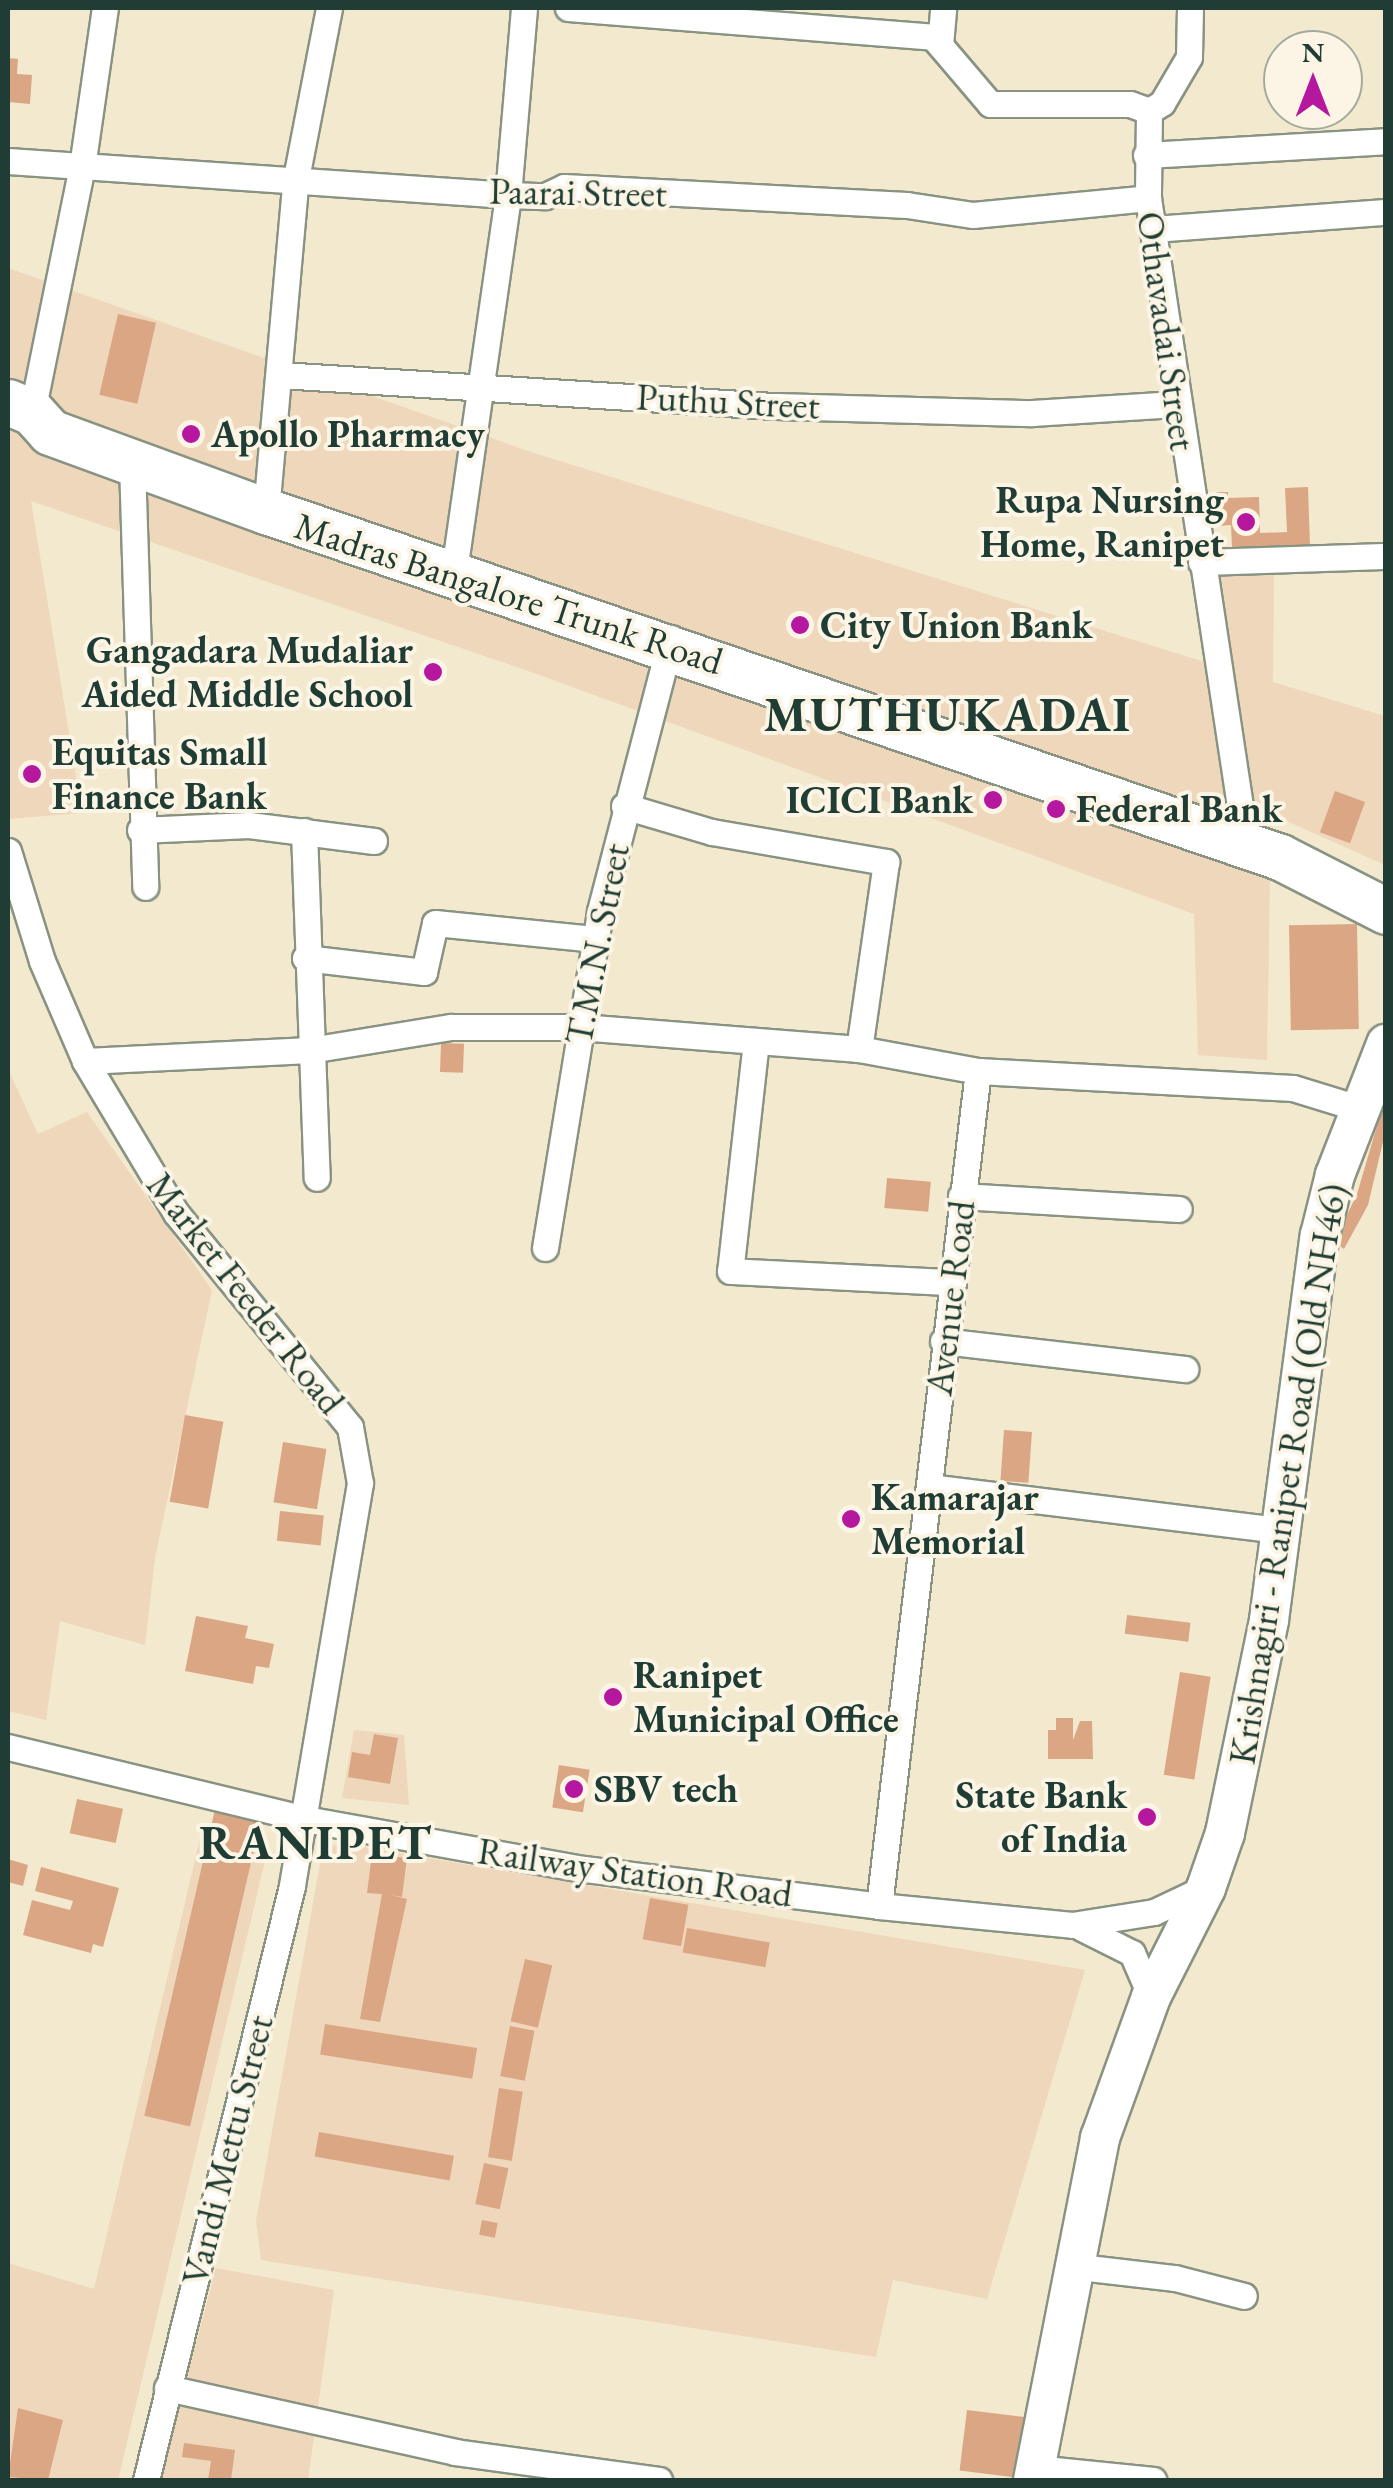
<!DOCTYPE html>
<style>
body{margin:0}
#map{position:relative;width:1393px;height:2488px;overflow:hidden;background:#f2e9cf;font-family:"EB Garamond",serif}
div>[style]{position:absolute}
.built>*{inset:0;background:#eed7bb}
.building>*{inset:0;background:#dba684;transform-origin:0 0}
.roads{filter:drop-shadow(2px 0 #889382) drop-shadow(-2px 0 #889382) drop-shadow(0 2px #889382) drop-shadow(0 -2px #889382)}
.street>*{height:25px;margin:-12.5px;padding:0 12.5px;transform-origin:12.5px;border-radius:12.5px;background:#fff}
.primary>*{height:38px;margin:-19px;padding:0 19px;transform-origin:19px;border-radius:19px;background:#fff}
.highway>*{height:45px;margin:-22.5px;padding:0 22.5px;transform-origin:22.5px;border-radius:22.5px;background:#fff}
.dots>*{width:28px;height:28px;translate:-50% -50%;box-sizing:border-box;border:5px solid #fcf5e5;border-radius:50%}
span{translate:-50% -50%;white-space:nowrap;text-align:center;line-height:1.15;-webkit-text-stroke:8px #fcf5e5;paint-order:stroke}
.street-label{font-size:38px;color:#1f3d34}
.poi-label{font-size:38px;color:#1f3d34;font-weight:700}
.left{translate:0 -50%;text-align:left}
.right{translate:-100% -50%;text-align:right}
.district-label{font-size:48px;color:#1f3d34;font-weight:700;letter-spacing:2.5px}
.frame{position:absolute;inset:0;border:10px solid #1f3d34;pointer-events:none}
.north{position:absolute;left:1263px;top:30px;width:100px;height:100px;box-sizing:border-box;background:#fcf5e5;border:2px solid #a4ab9e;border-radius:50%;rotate:0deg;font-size:28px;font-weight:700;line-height:40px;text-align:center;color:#1f3d34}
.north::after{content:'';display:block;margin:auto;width:35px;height:45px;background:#b5179e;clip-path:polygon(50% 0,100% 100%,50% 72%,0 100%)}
</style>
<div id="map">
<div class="built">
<div style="clip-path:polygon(8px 268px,531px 452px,1227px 669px,1218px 571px,1274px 568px,1273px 682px,1385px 716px,1385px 865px,1271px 814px,1267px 1060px,1198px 1055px,1194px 914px,534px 673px,31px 501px,82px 813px,8px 819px)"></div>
<div style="clip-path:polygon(8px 1069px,38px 1134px,87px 1112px,212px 1290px,155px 1558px,145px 1645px,60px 1621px,46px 1720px,8px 1711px)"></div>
<div style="clip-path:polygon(354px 1730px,404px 1735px,409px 1805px,342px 1798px)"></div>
<div style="clip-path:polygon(202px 1830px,269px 1844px,118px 2480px,8px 2480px,8px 2263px,94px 2289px)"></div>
<div style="clip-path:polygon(345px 1844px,1085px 1970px,987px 2299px,893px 2280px,876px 2357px,261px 2260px,256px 2221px,323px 1847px)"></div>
<div style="clip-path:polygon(216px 2268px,334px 2290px,308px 2480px,160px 2480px)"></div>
</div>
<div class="building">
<div style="clip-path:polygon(8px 58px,18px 59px,17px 74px,32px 75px,30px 104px,8px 102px)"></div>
<div style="left:118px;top:314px;width:39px;height:83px;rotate:13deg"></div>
<div style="clip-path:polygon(1308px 487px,1310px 545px,1232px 547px,1231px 525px,1217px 526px,1216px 492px,1228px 492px,1228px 498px,1259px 497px,1260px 533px,1287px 532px,1285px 488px)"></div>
<div style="left:1335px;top:791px;width:32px;height:44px;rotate:20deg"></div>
<div style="left:1357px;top:924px;width:105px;height:68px;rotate:89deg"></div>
<div style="left:441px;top:1043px;width:23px;height:29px;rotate:2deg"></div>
<div style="clip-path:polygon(1386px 1095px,1386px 1129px,1368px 1205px,1344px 1249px,1334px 1242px,1357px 1194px)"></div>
<div style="left:887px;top:1178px;width:44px;height:30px;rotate:5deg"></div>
<div style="left:185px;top:1415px;width:39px;height:88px;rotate:10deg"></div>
<div style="left:1004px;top:1430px;width:28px;height:51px;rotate:4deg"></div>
<div style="left:283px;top:1442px;width:44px;height:61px;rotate:9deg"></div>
<div style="left:280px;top:1511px;width:44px;height:30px;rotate:6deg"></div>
<div style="left:1127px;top:1615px;width:64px;height:19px;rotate:7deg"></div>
<div style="clip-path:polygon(196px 1616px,248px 1626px,245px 1638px,274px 1644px,269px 1668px,256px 1666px,253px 1684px,185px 1671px)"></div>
<div style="left:1180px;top:1672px;width:31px;height:104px;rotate:9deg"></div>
<div style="clip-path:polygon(1056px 1718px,1073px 1718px,1073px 1740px,1080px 1721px,1092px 1721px,1093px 1759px,1048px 1759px,1048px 1730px,1056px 1730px)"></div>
<div style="clip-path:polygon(374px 1734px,398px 1738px,390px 1784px,348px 1777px,352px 1752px,370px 1755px)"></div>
<div style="left:559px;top:1765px;width:31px;height:43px;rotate:9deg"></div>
<div style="left:77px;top:1799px;width:47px;height:35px;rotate:12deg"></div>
<div style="left:216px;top:1805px;width:47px;height:319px;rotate:13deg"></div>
<div style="clip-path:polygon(372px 1854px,407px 1858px,402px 1897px,391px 1895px,407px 1899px,380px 2022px,360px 2019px,382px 1894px,367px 1893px)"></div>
<div style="clip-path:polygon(8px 1859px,28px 1865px,23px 1886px,8px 1882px)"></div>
<div style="clip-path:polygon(41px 1867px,119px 1888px,103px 1947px,93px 1944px,91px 1953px,23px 1935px,32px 1900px,70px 1910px,73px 1901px,35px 1891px)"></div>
<div style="left:650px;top:1898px;width:39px;height:42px;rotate:10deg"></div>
<div style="left:687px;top:1928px;width:84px;height:25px;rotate:10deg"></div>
<div style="left:525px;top:1959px;width:28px;height:64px;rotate:13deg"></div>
<div style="left:325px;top:2024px;width:154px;height:31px;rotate:9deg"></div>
<div style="left:510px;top:2026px;width:25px;height:51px;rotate:11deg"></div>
<div style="left:499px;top:2088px;width:24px;height:70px;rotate:9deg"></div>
<div style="left:319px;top:2132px;width:137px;height:25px;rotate:10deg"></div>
<div style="left:484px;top:2163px;width:25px;height:42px;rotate:12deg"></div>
<div style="left:482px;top:2220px;width:16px;height:15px;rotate:11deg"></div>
<div style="clip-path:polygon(18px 2408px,63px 2420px,48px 2480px,8px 2477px)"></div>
<div style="left:967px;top:2410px;width:60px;height:61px;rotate:7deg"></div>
<div style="clip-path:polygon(184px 2443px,235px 2450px,231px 2480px,208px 2480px,211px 2461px,182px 2457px)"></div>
</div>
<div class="roads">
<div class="street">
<div style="left:568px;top:8px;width:366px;rotate:4.5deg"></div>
<div style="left:933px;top:37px;width:88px;rotate:49.6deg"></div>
<div style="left:990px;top:104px;width:140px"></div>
<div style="left:1130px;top:104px;width:20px;rotate:20deg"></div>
<div style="left:1190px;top:8px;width:49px;rotate:91.2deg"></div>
<div style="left:1189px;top:57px;width:53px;rotate:120.4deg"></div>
<div style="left:1162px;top:103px;width:15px;rotate:148deg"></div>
<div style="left:1149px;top:111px;width:87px;rotate:90.7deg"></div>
<div style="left:1148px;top:198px;width:655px;rotate:81.4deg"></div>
<div style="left:940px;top:45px;width:37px;rotate:-85deg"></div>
<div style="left:1146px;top:155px;width:240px;rotate:-3.3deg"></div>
<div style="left:8px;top:161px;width:501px;rotate:3.89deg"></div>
<div style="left:508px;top:195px;width:37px;rotate:2deg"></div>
<div style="left:545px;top:196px;width:21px;rotate:-25deg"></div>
<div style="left:564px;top:187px;width:343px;rotate:3deg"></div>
<div style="left:907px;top:205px;width:67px;rotate:8.6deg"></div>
<div style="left:973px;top:215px;width:176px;rotate:-5.5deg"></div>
<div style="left:1152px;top:229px;width:235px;rotate:-4.2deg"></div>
<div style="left:280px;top:375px;width:497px;rotate:3.6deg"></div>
<div style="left:776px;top:406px;width:256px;rotate:1.6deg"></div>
<div style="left:1032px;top:413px;width:144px;rotate:-3.6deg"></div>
<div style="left:32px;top:412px;width:250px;rotate:-78.5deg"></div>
<div style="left:82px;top:167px;width:161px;rotate:-81.8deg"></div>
<div style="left:132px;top:463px;width:424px;rotate:88.2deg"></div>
<div style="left:266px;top:511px;width:334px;rotate:-84.9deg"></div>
<div style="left:296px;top:178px;width:173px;rotate:-79deg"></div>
<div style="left:456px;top:557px;width:366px;rotate:-81.8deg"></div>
<div style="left:508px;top:195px;width:188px;rotate:-85.1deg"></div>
<div style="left:1201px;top:562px;width:185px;rotate:-1.9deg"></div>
<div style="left:624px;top:806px;width:92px;rotate:16.5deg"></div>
<div style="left:712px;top:832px;width:177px;rotate:9.8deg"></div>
<div style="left:886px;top:862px;width:189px;rotate:98.2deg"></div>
<div style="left:859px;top:1049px;width:121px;rotate:10.5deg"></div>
<div style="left:140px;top:830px;width:109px;rotate:-2.6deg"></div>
<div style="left:249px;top:825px;width:126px;rotate:7.3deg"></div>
<div style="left:304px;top:831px;width:347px;rotate:87.9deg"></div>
<div style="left:8px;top:851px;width:115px;rotate:72.8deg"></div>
<div style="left:42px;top:961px;width:109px;rotate:66.7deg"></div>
<div style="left:85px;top:1061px;width:177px;rotate:59.1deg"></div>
<div style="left:176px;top:1213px;width:276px;rotate:50.9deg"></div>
<div style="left:350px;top:1427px;width:57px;rotate:79.9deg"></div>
<div style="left:360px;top:1483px;width:409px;rotate:99.6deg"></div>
<div style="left:292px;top:1886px;width:612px;rotate:103.81deg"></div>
<div style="left:305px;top:958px;width:120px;rotate:6.7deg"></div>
<div style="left:424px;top:972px;width:50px;rotate:-77.3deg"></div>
<div style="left:435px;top:923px;width:162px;rotate:5.7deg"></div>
<div style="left:756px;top:1041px;width:231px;rotate:96.4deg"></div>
<div style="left:730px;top:1271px;width:219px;rotate:2.9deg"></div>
<div style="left:85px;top:1061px;width:225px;rotate:-2.8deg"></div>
<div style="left:310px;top:1050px;width:143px;rotate:-9.3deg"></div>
<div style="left:451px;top:1027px;width:129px"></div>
<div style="left:580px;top:1027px;width:280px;rotate:4.5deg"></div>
<div style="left:961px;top:1196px;width:218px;rotate:3.4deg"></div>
<div style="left:545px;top:1248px;width:341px;rotate:-80.7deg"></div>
<div style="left:600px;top:911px;width:282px;rotate:-75.4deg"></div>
<div style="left:943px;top:1341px;width:244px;rotate:6.6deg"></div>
<div style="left:929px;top:1487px;width:355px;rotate:7deg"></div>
<div style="left:8px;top:1747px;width:306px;rotate:13.6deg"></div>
<div style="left:305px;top:1819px;width:283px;rotate:10.2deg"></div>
<div style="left:584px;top:1869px;width:297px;rotate:7.1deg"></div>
<div style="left:879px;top:1906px;width:194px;rotate:5.6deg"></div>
<div style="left:1072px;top:1925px;width:83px;rotate:-9deg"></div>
<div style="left:1154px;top:1912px;width:56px;rotate:-25.2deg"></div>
<div style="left:879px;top:1906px;width:841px;rotate:-83.24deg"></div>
<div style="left:978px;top:1071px;width:315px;rotate:3.1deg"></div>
<div style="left:1293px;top:1088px;width:68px;rotate:17.1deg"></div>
<div style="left:1082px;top:1928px;width:56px;rotate:26.6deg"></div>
<div style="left:1132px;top:1953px;width:48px;rotate:66.6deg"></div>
<div style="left:1071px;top:2266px;width:105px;rotate:6.6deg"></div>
<div style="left:1175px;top:2278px;width:71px;rotate:14.6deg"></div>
<div style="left:167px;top:2388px;width:295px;rotate:12.5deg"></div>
<div style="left:455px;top:2452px;width:206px;rotate:7.8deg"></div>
<div style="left:1035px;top:2468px;width:119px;rotate:5.8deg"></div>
</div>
<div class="primary">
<div style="left:1033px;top:2480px;width:349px;rotate:-78.9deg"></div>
<div style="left:1100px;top:2138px;width:150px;rotate:-70.1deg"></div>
<div style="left:1151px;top:1997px;width:122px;rotate:-63.2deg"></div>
<div style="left:1206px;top:1888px;width:58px;rotate:-70.9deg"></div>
<div style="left:1225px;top:1833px;width:217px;rotate:-78.3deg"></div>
<div style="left:1269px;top:1620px;width:388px;rotate:-82.5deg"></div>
<div style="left:1320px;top:1235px;width:62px;rotate:-76deg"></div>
<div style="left:1335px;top:1175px;width:141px;rotate:-68.7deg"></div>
</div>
<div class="highway">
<div style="left:8px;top:402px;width:26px;rotate:23deg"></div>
<div style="left:32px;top:412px;width:27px;rotate:48deg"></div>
<div style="left:50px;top:432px;width:230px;rotate:20.1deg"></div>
<div style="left:266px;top:511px;width:1071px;rotate:18.84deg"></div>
<div style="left:1280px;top:857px;width:119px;rotate:27deg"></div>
</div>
</div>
<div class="dots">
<div style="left:191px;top:434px;background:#b5179e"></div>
<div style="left:1246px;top:522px;background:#b5179e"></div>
<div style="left:800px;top:625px;background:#b5179e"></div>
<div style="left:433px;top:672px;background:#b5179e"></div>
<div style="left:32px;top:774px;background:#b5179e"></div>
<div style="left:993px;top:800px;background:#b5179e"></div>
<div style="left:1056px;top:809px;background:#b5179e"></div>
<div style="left:851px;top:1519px;background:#b5179e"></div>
<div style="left:613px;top:1697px;background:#b5179e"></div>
<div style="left:574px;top:1789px;background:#b5179e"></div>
<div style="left:1147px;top:1817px;background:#b5179e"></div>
</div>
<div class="street-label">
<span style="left:578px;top:192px;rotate:1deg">Paarai Street</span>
<span style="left:1167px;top:331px;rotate:82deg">Othavadai Street</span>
<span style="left:728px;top:401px;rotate:3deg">Puthu Street</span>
<span style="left:509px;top:593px;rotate:18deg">Madras Bangalore Trunk Road</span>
<span style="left:597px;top:944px;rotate:-79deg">T.M.N. Street</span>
<span style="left:246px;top:1293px;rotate:52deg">Market Feeder Road</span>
<span style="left:950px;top:1298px;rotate:-83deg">Avenue Road</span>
<span style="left:1287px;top:1474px;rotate:-81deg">Krishnagiri - Ranipet Road (Old NH46)</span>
<span style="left:635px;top:1872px;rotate:8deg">Railway Station Road</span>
<span style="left:227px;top:2150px;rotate:-76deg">Vandi Mettu Street</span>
</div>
<div class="poi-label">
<span class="left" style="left:211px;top:434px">Apollo Pharmacy</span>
<span class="right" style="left:1224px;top:522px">Rupa Nursing<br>Home, Ranipet</span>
<span class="left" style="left:820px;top:625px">City Union Bank</span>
<span class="right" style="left:413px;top:672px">Gangadara Mudaliar<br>Aided Middle School</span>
<span class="left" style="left:52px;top:774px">Equitas Small<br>Finance Bank</span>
<span class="right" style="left:973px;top:800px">ICICI Bank</span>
<span class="left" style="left:1076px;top:809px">Federal Bank</span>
<span class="left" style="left:871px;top:1519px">Kamarajar<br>Memorial</span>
<span class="left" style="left:633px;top:1697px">Ranipet<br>Municipal Office</span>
<span class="left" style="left:594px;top:1789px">SBV tech</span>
<span class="right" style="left:1127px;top:1817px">State Bank<br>of India</span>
</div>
<div class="district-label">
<span style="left:948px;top:715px">MUTHUKADAI</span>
<span style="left:316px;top:1843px">RANIPET</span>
</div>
<div class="frame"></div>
<div class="north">N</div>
</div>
